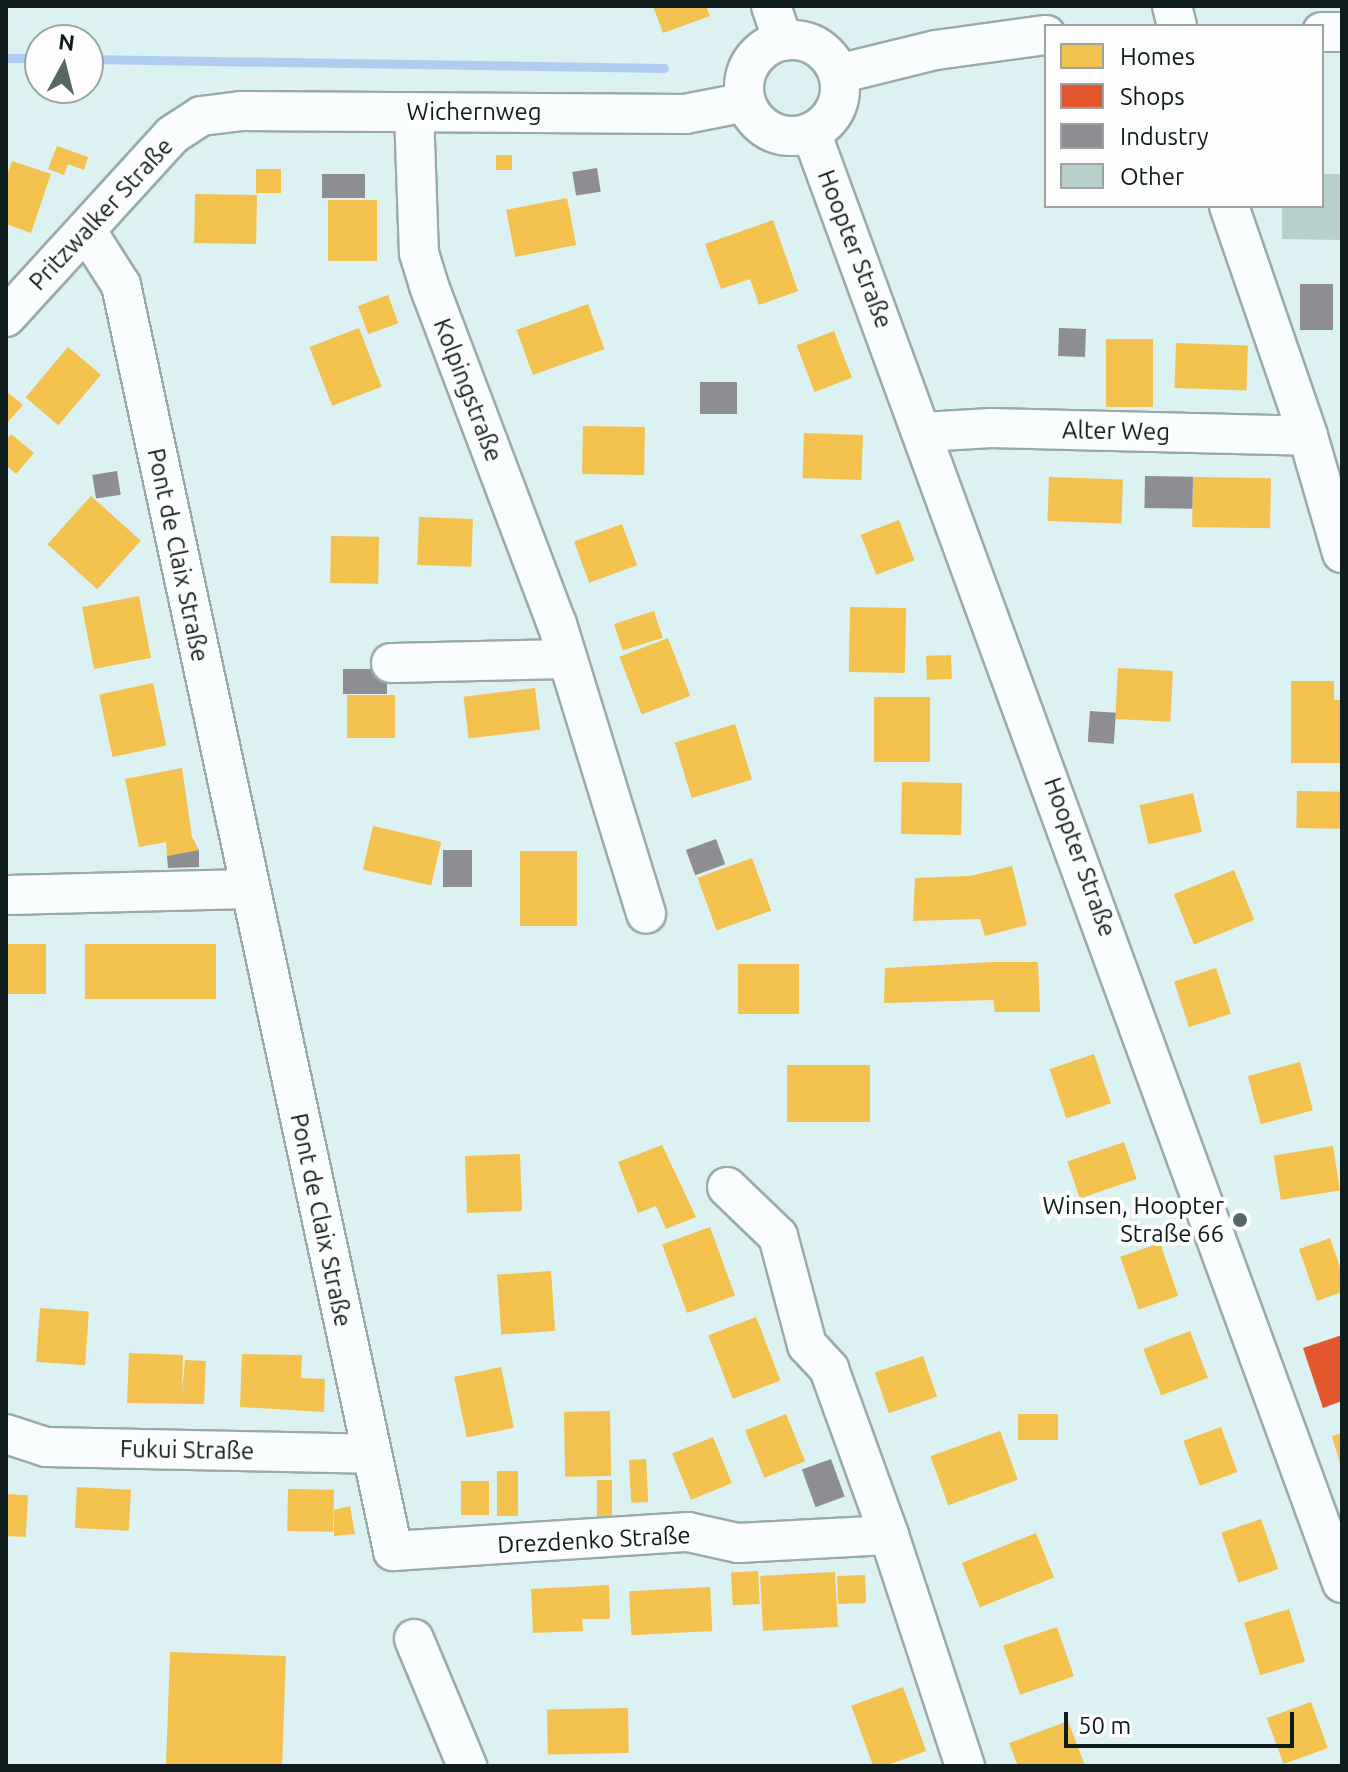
<!DOCTYPE html>
<meta charset="utf-8">
<style>
body{margin:0}
#map{position:relative;width:1348px;height:1772px;overflow:hidden;background:#dcf1f1;font-family:Ubuntu,sans-serif}
div>[style]{position:absolute}
.homes>*{inset:0;background:#f2c14e;transform-origin:0 0}
.shops>*{inset:0;background:#e4572e}
.industry>*{inset:0;background:#8d8d92;transform-origin:0 0}
.stream>*{height:9px;margin:-4.5px;padding:0 4.5px;transform-origin:4.5px;border-radius:4.5px;background:#afcdf2}
.building>*{inset:0;background:#b8d0cb}
.roads{filter:drop-shadow(2px 0 #9aaaaa) drop-shadow(-2px 0 #9aaaaa) drop-shadow(0 2px #9aaaaa) drop-shadow(0 -2px #9aaaaa)}
.minor>*{height:38px;margin:-19px;padding:0 19px;transform-origin:19px;border-radius:19px;background:#fafdfd}
.minor>.ring{margin:-19px;padding:0;box-sizing:content-box;background:none;border:38px solid #fafdfd;border-radius:50%}
.dots>*{width:22px;height:22px;translate:-50% -50%;box-sizing:border-box;border:4px solid #fdfdfd;border-radius:50%}
span{translate:-50% -50%;white-space:nowrap;text-align:center;line-height:1.15;-webkit-text-stroke:8px #fdfdfd;paint-order:stroke}
.street-label{font-size:24px;color:#0e1c1d}
.poi-label{font-size:24px;color:#0e1c1d}
.right{translate:-100% -50%;text-align:right}
.frame{position:absolute;inset:0;border:8px solid #0e1c1d;pointer-events:none}
.legend{position:absolute;left:1044px;top:24px;width:280px;height:184px;box-sizing:border-box;background:#fdfdfd;border:2px solid #9da3a3;margin:0;padding:10px 14px;list-style:none;font-size:24px;color:#0e1c1d}
.legend li{display:flex;align-items:center;gap:16px;height:40px}
.legend b{width:40px;border:2px solid #9da3a3}
.north{position:absolute;left:24px;top:24px;width:80px;height:80px;box-sizing:border-box;background:#fdfdfd;border:2px solid #9da3a3;border-radius:50%;rotate:7deg;font-size:22px;font-weight:700;line-height:32px;text-align:center;color:#0e1c1d}
.north::after{content:'';display:block;margin:auto;width:28px;height:36px;background:#566767;clip-path:polygon(50% 0,100% 100%,50% 72%,0 100%)}
.scale{position:absolute;left:1064px;top:1712px;width:230px;height:36px;box-sizing:border-box;border:4px solid #0e1c1d;border-top:0;padding-left:10px;font-size:24px;line-height:28px;white-space:nowrap;color:#0e1c1d;-webkit-text-stroke:6px #fdfdfd;paint-order:stroke}
</style>
<div id="map">
<div class="homes">
<div style="clip-path:polygon(653px 6px,706px 6px,710px 16px,663px 33px)"></div>
<div style="clip-path:polygon(57px 146px,88px 157px,84px 170px,68px 164px,64px 175px,48px 169px)"></div>
<div style="left:496px;top:155px;width:16px;height:15px"></div>
<div style="clip-path:polygon(12px 161px,51px 174px,31px 233px,6px 224px,6px 178px)"></div>
<div style="left:256px;top:169px;width:25px;height:24px"></div>
<div style="left:195px;top:194px;width:62px;height:49px;rotate:1deg"></div>
<div style="left:567px;top:198px;width:48px;height:62px;rotate:79deg"></div>
<div style="left:328px;top:200px;width:49px;height:61px"></div>
<div style="clip-path:polygon(773px 220px,798px 291px,759px 305px,750px 279px,721px 289px,705px 244px)"></div>
<div style="left:388px;top:295px;width:30px;height:32px;rotate:70deg"></div>
<div style="left:588px;top:304px;width:48px;height:76px;rotate:70deg"></div>
<div style="left:359px;top:328px;width:63px;height:53px;rotate:69deg"></div>
<div style="left:834px;top:331px;width:50px;height:40px;rotate:69deg"></div>
<div style="left:1106px;top:339px;width:47px;height:68px"></div>
<div style="left:1176px;top:343px;width:72px;height:45px;rotate:2deg"></div>
<div style="left:68px;top:347px;width:43px;height:66px;rotate:40deg"></div>
<div style="clip-path:polygon(6px 391px,23px 405px,6px 424px)"></div>
<div style="left:583px;top:426px;width:62px;height:48px;rotate:1deg"></div>
<div style="left:804px;top:433px;width:59px;height:45px;rotate:2deg"></div>
<div style="clip-path:polygon(11px 434px,34px 453px,16px 474px,6px 465px,6px 440px)"></div>
<div style="left:1049px;top:477px;width:74px;height:44px;rotate:2deg"></div>
<div style="left:1193px;top:477px;width:78px;height:50px;rotate:1deg"></div>
<div style="left:91px;top:496px;width:67px;height:65px;rotate:42deg"></div>
<div style="left:419px;top:517px;width:54px;height:48px;rotate:2deg"></div>
<div style="left:899px;top:520px;width:43px;height:41px;rotate:69deg"></div>
<div style="left:622px;top:524px;width:44px;height:51px;rotate:70deg"></div>
<div style="left:331px;top:536px;width:48px;height:47px;rotate:1deg"></div>
<div style="left:139px;top:596px;width:63px;height:58px;rotate:79deg"></div>
<div style="left:850px;top:607px;width:56px;height:65px;rotate:1deg"></div>
<div style="left:654px;top:611px;width:28px;height:42px;rotate:72deg"></div>
<div style="left:668px;top:638px;width:62px;height:52px;rotate:69deg"></div>
<div style="left:951px;top:655px;width:24px;height:25px;rotate:88deg"></div>
<div style="left:1118px;top:668px;width:55px;height:51px;rotate:3deg"></div>
<div style="clip-path:polygon(1291px 681px,1334px 681px,1334px 700px,1342px 700px,1342px 763px,1291px 763px)"></div>
<div style="left:153px;top:683px;width:64px;height:55px;rotate:78deg"></div>
<div style="left:535px;top:688px;width:42px;height:72px;rotate:83deg"></div>
<div style="left:347px;top:695px;width:48px;height:43px"></div>
<div style="left:874px;top:697px;width:56px;height:65px"></div>
<div style="left:735px;top:724px;width:58px;height:63px;rotate:73deg"></div>
<div style="clip-path:polygon(182px 768px,192px 837px,199px 850px,167px 856px,166px 842px,139px 847px,125px 779px)"></div>
<div style="left:902px;top:782px;width:60px;height:52px;rotate:1deg"></div>
<div style="left:1297px;top:791px;width:45px;height:37px;rotate:1deg"></div>
<div style="left:1193px;top:793px;width:40px;height:55px;rotate:77deg"></div>
<div style="left:373px;top:826px;width:70px;height:45px;rotate:13deg"></div>
<div style="left:520px;top:851px;width:57px;height:75px"></div>
<div style="left:752px;top:858px;width:56px;height:58px;rotate:70deg"></div>
<div style="clip-path:polygon(1012px 866px,1027px 925px,985px 936px,980px 919px,913px 921px,915px 878px,970px 876px)"></div>
<div style="left:1234px;top:870px;width:54px;height:65px;rotate:68deg"></div>
<div style="left:6px;top:944px;width:40px;height:50px"></div>
<div style="left:85px;top:944px;width:131px;height:55px"></div>
<div style="clip-path:polygon(993px 962px,1038px 962px,1040px 1012px,995px 1012px,993px 1000px,884px 1003px,885px 968px)"></div>
<div style="left:738px;top:964px;width:61px;height:50px"></div>
<div style="left:1216px;top:968px;width:48px;height:44px;rotate:72deg"></div>
<div style="left:1094px;top:1054px;width:52px;height:47px;rotate:71deg"></div>
<div style="left:1300px;top:1062px;width:50px;height:54px;rotate:75deg"></div>
<div style="left:787px;top:1065px;width:83px;height:57px"></div>
<div style="left:1124px;top:1142px;width:39px;height:60px;rotate:71deg"></div>
<div style="clip-path:polygon(662px 1145px,696px 1217px,666px 1229px,656px 1206px,638px 1213px,618px 1162px)"></div>
<div style="left:1333px;top:1146px;width:45px;height:60px;rotate:81deg"></div>
<div style="left:520px;top:1154px;width:57px;height:55px;rotate:88deg"></div>
<div style="left:710px;top:1227px;width:73px;height:51px;rotate:70deg"></div>
<div style="clip-path:polygon(1330px 1238px,1342px 1273px,1342px 1292px,1317px 1301px,1299px 1249px)"></div>
<div style="left:1160px;top:1243px;width:56px;height:42px;rotate:71deg"></div>
<div style="left:551px;top:1271px;width:60px;height:54px;rotate:86deg"></div>
<div style="left:40px;top:1308px;width:49px;height:54px;rotate:4deg"></div>
<div style="left:756px;top:1317px;width:68px;height:51px;rotate:69deg"></div>
<div style="left:1190px;top:1331px;width:50px;height:50px;rotate:69deg"></div>
<div style="clip-path:polygon(129px 1353px,183px 1355px,182px 1393px,185px 1360px,206px 1361px,204px 1404px,127px 1403px)"></div>
<div style="clip-path:polygon(242px 1354px,302px 1355px,301px 1378px,325px 1379px,324px 1412px,240px 1407px)"></div>
<div style="left:923px;top:1356px;width:43px;height:51px;rotate:71deg"></div>
<div style="left:501px;top:1367px;width:62px;height:48px;rotate:78deg"></div>
<div style="left:610px;top:1411px;width:65px;height:46px;rotate:89deg"></div>
<div style="left:786px;top:1414px;width:51px;height:44px;rotate:68deg"></div>
<div style="left:1018px;top:1414px;width:40px;height:26px"></div>
<div style="left:1221px;top:1427px;width:48px;height:40px;rotate:70deg"></div>
<div style="left:1000px;top:1431px;width:52px;height:74px;rotate:70deg"></div>
<div style="clip-path:polygon(1342px 1433px,1342px 1466px,1341px 1467px,1332px 1436px)"></div>
<div style="left:713px;top:1437px;width:50px;height:44px;rotate:68deg"></div>
<div style="left:646px;top:1459px;width:43px;height:17px;rotate:87deg"></div>
<div style="left:497px;top:1471px;width:21px;height:45px"></div>
<div style="left:597px;top:1480px;width:15px;height:36px"></div>
<div style="left:461px;top:1481px;width:28px;height:34px"></div>
<div style="left:77px;top:1487px;width:54px;height:41px;rotate:3deg"></div>
<div style="left:288px;top:1489px;width:46px;height:42px;rotate:1deg"></div>
<div style="left:6px;top:1494px;width:22px;height:42px;rotate:3deg"></div>
<div style="clip-path:polygon(350px 1506px,355px 1534px,334px 1536px,334px 1510px)"></div>
<div style="left:1261px;top:1519px;width:53px;height:42px;rotate:71deg"></div>
<div style="left:1036px;top:1533px;width:48px;height:80px;rotate:68deg"></div>
<div style="left:758px;top:1571px;width:33px;height:27px;rotate:87deg"></div>
<div style="left:835px;top:1572px;width:55px;height:75px;rotate:87deg"></div>
<div style="left:865px;top:1575px;width:28px;height:28px;rotate:88deg"></div>
<div style="clip-path:polygon(609px 1585px,610px 1619px,582px 1619px,583px 1631px,533px 1633px,531px 1589px)"></div>
<div style="left:710px;top:1587px;width:44px;height:81px;rotate:87deg"></div>
<div style="left:1289px;top:1609px;width:55px;height:47px;rotate:73deg"></div>
<div style="left:1057px;top:1627px;width:52px;height:57px;rotate:71deg"></div>
<div style="left:170px;top:1652px;width:116px;height:114px;rotate:2deg"></div>
<div style="left:903px;top:1687px;width:68px;height:55px;rotate:70deg"></div>
<div style="left:1311px;top:1702px;width:49px;height:47px;rotate:70deg"></div>
<div style="left:628px;top:1708px;width:45px;height:81px;rotate:89deg"></div>
<div style="clip-path:polygon(1068px 1721px,1085px 1766px,1018px 1766px,1009px 1743px)"></div>
</div>
<div class="shops">
<div style="clip-path:polygon(1342px 1335px,1342px 1401px,1323px 1408px,1303px 1348px)"></div>
</div>
<div class="industry">
<div style="left:597px;top:168px;width:24px;height:25px;rotate:81deg"></div>
<div style="left:322px;top:174px;width:43px;height:24px"></div>
<div style="left:1300px;top:284px;width:33px;height:46px"></div>
<div style="left:1059px;top:328px;width:27px;height:28px;rotate:2deg"></div>
<div style="left:700px;top:382px;width:37px;height:32px"></div>
<div style="left:117px;top:471px;width:24px;height:25px;rotate:81deg"></div>
<div style="left:1145px;top:476px;width:48px;height:32px;rotate:1deg"></div>
<div style="left:387px;top:669px;width:25px;height:44px;rotate:90deg"></div>
<div style="left:1090px;top:711px;width:26px;height:31px;rotate:4deg"></div>
<div style="left:716px;top:839px;width:27px;height:32px;rotate:70deg"></div>
<div style="clip-path:polygon(199px 850px,199px 867px,168px 868px,167px 856px)"></div>
<div style="left:443px;top:850px;width:29px;height:37px"></div>
<div style="left:831px;top:1459px;width:40px;height:31px;rotate:70deg"></div>
</div>
<div class="stream">
<div style="left:6px;top:58px;width:34px"></div>
<div style="left:88px;top:59px;width:576px;rotate:0.9deg"></div>
</div>
<div class="building">
<div style="clip-path:polygon(1322px 174px,1342px 174px,1342px 240px,1282px 239px,1282px 206px,1322px 206px)"></div>
</div>
<div class="roads">
<div class="minor">
<div style="left:771px;top:6px;width:37px;rotate:71deg"></div>
<div style="left:1172px;top:6px;width:21px;rotate:76deg"></div>
<div style="left:1322px;top:32px;width:20px"></div>
<div class="ring" style="left:744px;top:40px;width:58px;height:58px"></div>
<div style="left:838px;top:74px;width:101px;rotate:-13.8deg"></div>
<div style="left:936px;top:50px;width:111px;rotate:-7.8deg"></div>
<div style="left:414px;top:112px;width:141px;rotate:88deg"></div>
<div style="left:419px;top:253px;width:34px;rotate:73deg"></div>
<div style="left:429px;top:286px;width:361px;rotate:69.3deg"></div>
<div style="left:557px;top:624px;width:303px;rotate:72.9deg"></div>
<div style="left:811px;top:132px;width:1545px;rotate:69.9deg"></div>
<div style="left:1229px;top:206px;width:243px;rotate:71deg"></div>
<div style="left:86px;top:230px;width:65px;rotate:57.5deg"></div>
<div style="left:121px;top:285px;width:1295px;rotate:77.87deg"></div>
<div style="left:393px;top:1551px;width:296px;rotate:-3.7deg"></div>
<div style="left:688px;top:1532px;width:51px;rotate:12.4deg"></div>
<div style="left:738px;top:1543px;width:151px;rotate:-3deg"></div>
<div style="left:889px;top:1535px;width:243px;rotate:71.8deg"></div>
<div style="left:6px;top:317px;width:246px;rotate:-47.6deg"></div>
<div style="left:172px;top:135px;width:35px;rotate:-33deg"></div>
<div style="left:201px;top:116px;width:40px;rotate:-7.1deg"></div>
<div style="left:241px;top:111px;width:444px;rotate:0.4deg"></div>
<div style="left:685px;top:114px;width:62px;rotate:-11.1deg"></div>
<div style="left:924px;top:432px;width:67px;rotate:-3.4deg"></div>
<div style="left:991px;top:428px;width:317px;rotate:1.4deg"></div>
<div style="left:1308px;top:436px;width:122px;rotate:73.8deg"></div>
<div style="left:391px;top:663px;width:175px;rotate:-1.3deg"></div>
<div style="left:6px;top:895px;width:243px;rotate:-1.4deg"></div>
<div style="left:727px;top:1187px;width:71px;rotate:43.9deg"></div>
<div style="left:778px;top:1236px;width:113px;rotate:75.1deg"></div>
<div style="left:807px;top:1345px;width:33px;rotate:47deg"></div>
<div style="left:829px;top:1369px;width:177px;rotate:70.1deg"></div>
<div style="left:6px;top:1434px;width:42px;rotate:18deg"></div>
<div style="left:46px;top:1447px;width:324px;rotate:1.2deg"></div>
<div style="left:414px;top:1639px;width:138px;rotate:67.3deg"></div>
</div>
</div>
<div class="dots">
<div style="left:1240px;top:1220px;background:#566767"></div>
</div>
<div class="street-label">
<span style="left:474px;top:112px">Wichernweg</span>
<span style="left:101px;top:214px;rotate:-47deg">Pritzwalker Straße</span>
<span style="left:855px;top:249px;rotate:69deg">Hoopter Straße</span>
<span style="left:468px;top:390px;rotate:69deg">Kolpingstraße</span>
<span style="left:1116px;top:431px;rotate:1deg">Alter Weg</span>
<span style="left:178px;top:555px;rotate:78deg">Pont de Claix Straße</span>
<span style="left:1080px;top:857px;rotate:70deg">Hoopter Straße</span>
<span style="left:321px;top:1220px;rotate:78deg">Pont de Claix Straße</span>
<span style="left:187px;top:1450px;rotate:1deg">Fukui Straße</span>
<span style="left:594px;top:1540px;rotate:-3deg">Drezdenko Straße</span>
</div>
<div class="poi-label">
<span class="right" style="left:1224px;top:1220px">Winsen, Hoopter<br>Straße 66</span>
</div>
<div class="frame"></div>
<ul class="legend">
<li><b style="height:22px;background:#f2c14e"></b>Homes</li>
<li><b style="height:22px;background:#e4572e"></b>Shops</li>
<li><b style="height:22px;background:#8d8d92"></b>Industry</li>
<li><b style="height:22px;background:#b8d0cb"></b>Other</li>
</ul>
<div class="north">N</div>
<div class="scale">50 m</div>
</div>
